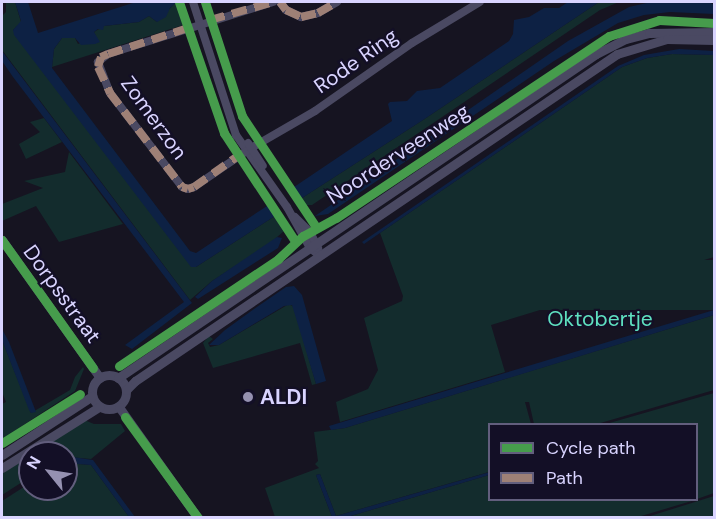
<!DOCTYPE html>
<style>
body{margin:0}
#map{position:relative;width:716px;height:519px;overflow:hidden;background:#161421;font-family:"DM Sans",sans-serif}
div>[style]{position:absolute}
.green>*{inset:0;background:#132c2d;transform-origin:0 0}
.water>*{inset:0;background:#0d2144}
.minor>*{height:8px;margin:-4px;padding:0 4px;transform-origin:4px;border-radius:4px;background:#4a4962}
.tertiary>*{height:9px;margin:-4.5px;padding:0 4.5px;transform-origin:4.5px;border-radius:4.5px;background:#4a4962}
.tertiary>.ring{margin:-4.5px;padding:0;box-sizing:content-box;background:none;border:9px solid #4a4962;border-radius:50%}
.quiet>*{height:8px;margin-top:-4px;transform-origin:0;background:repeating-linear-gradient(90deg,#9e8076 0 15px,transparent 0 23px)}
.cycleway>*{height:9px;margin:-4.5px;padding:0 4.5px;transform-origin:4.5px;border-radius:4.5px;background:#469c4c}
.dots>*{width:16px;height:16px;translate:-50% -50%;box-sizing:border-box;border:3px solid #130f26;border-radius:50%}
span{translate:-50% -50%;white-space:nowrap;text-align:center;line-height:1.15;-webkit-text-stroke:4.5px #130f26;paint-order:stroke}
.street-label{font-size:21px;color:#d9d4ff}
.park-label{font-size:21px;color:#5fe0c0}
.poi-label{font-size:21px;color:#d9d4ff;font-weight:700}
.left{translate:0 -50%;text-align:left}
.frame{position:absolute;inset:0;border:3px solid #d9d4ff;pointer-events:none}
.legend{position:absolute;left:488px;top:423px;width:210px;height:78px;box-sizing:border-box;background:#130f26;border:2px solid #625e7d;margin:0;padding:8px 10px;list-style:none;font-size:18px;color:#d9d4ff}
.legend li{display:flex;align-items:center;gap:12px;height:30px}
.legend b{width:30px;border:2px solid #625e7d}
.north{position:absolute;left:18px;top:441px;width:60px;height:60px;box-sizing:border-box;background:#130f26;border:2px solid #625e7d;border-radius:50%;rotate:300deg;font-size:16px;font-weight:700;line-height:24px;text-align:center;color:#d9d4ff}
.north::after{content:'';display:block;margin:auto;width:21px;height:27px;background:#9591b1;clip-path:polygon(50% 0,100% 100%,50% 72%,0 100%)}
</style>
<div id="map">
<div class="green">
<div style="clip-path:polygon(6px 2px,15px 2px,21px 22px,13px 30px,196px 267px,275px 216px,284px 231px,269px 244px,212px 281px,190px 300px,2px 50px,2px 16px,6px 12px)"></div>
<div style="clip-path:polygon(176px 2px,183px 25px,52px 67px,54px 49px,62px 38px,75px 38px,78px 44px,96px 36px,94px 32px,104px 26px,139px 22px,149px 16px,157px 22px)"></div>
<div style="clip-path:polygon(599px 2px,619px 2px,600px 10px,312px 205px,306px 205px,302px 198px,423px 120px)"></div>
<div style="clip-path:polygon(672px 54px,714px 55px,714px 257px,491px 325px,505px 372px,340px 422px,336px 402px,368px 389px,378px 370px,364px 318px,402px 301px,403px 296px,380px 233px,622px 67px,647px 58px)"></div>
<div style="clip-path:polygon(44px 118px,62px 142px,26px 159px,19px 144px,40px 132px,30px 122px)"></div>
<div style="clip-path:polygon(69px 152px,123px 224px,59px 242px,36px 206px,2px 221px,2px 204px,43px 188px,24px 181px,65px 172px)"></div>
<div style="left:714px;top:260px;width:50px;height:231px;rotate:90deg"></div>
<div style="clip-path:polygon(289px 304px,294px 307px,316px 384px,312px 385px,300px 343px,213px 368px,203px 343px,209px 336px,213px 339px,208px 343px,210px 347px,219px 345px)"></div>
<div style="clip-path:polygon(714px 315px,714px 390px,597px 424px,534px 424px,529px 402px,525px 402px,531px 424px,490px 424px,489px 472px,336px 516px,320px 474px,316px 475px,332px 517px,275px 517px,265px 488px,319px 468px,315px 464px,318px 461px,314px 432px,345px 428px)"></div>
<div style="clip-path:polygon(2px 340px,31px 413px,70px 390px,75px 377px,83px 367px,84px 369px,75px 391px,2px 439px,2px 404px,6px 402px,2px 392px)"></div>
<div style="clip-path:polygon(714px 393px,714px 493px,697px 499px,696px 424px,606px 424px)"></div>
<div style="clip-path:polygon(82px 419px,94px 424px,121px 424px,125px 431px,91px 459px,69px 457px,66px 453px,31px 453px)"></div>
<div style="clip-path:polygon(30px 453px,30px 477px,2px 495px,2px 472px)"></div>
<div style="clip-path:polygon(66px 463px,91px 465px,129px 517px,2px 518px,2px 501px,30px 483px,30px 489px,66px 489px)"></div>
<div style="clip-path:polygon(489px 475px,490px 500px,695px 500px,638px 517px,344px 518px)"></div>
<div style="clip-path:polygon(714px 496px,714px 517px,647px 517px)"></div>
</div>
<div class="water">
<div style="clip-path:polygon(15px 2px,28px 2px,38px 33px,136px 2px,177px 2px,170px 8px,166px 17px,157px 22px,149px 16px,139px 22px,104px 26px,103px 30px,98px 29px,94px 32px,100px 42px,95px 44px,81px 45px,75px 38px,62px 38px,54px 49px,52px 68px,190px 251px,196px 253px,267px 206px,275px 216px,196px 267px,191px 267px,14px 35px,13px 30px,21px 21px)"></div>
<div style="clip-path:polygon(568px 2px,599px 2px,423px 120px,302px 198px,294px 187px,392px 121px,388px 104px,390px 102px,407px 101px,417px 91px,440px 88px,509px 41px,513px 34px,514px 20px,529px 17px,544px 8px,559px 8px)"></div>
<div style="clip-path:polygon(651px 2px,711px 3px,714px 5px,714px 14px,670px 12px,644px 15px,618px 23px,554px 61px,328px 214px,315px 216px,568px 41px,629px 7px)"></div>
<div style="clip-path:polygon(679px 49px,714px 51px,714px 55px,672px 54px,647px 58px,622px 67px,364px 244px,362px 242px,618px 66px,644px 55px)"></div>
<div style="clip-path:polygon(2px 51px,192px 303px,132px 349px,125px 345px,184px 302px,13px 77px,2px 61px)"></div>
<div style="clip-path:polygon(277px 237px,282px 238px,278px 248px,198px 299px,195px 297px,212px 281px)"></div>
<div style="clip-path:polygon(294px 286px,302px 295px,326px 381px,316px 384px,292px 305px,284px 306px,219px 345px,209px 345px,225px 330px,254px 309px,286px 287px)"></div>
<div style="clip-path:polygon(714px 310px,714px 315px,427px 403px,345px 428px,331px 430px,329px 426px)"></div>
<div style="clip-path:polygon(2px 329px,9px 342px,36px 412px,31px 413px,29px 410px,2px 340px)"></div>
<div style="clip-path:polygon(66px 456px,93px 460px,135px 517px,129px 517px,91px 465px,66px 463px)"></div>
<div style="clip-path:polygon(490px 472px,489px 475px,344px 518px,332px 517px,316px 475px,320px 474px,336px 516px)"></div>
</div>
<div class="minor">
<div style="left:193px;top:2px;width:140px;rotate:72.1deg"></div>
<div style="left:236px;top:135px;width:88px;rotate:54.7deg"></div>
<div style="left:287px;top:207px;width:47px;rotate:60.7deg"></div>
<div style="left:310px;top:248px;width:11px;rotate:38deg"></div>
<div style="left:273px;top:2px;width:173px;rotate:162.5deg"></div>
<div style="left:108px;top:54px;width:13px;rotate:141deg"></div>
<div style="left:98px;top:62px;width:33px;rotate:69deg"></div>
<div style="left:110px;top:93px;width:118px;rotate:52.5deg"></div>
<div style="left:182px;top:187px;width:6px;rotate:18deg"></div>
<div style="left:188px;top:189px;width:6px;rotate:-18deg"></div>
<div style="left:194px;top:187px;width:69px;rotate:-34.4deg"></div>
<div style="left:251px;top:148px;width:74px;rotate:-30deg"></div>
<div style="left:315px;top:111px;width:118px;rotate:-35deg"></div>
<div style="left:412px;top:43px;width:79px;rotate:-31.1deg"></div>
<div style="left:280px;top:2px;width:10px;rotate:53deg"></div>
<div style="left:286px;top:10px;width:17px;rotate:25deg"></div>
<div style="left:301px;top:17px;width:17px;rotate:-13deg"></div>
<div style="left:318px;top:13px;width:22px;rotate:-30deg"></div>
<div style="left:248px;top:143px;width:27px;rotate:57deg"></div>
<div style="left:295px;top:217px;width:21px;rotate:45deg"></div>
<div style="left:310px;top:232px;width:18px;rotate:63deg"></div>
</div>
<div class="tertiary">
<div style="left:2px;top:240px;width:169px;rotate:54.6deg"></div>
<div class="ring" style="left:92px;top:375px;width:25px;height:25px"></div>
<div style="left:118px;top:378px;width:577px;rotate:-34.13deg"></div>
<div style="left:596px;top:54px;width:34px;rotate:-27deg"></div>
<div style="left:626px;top:39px;width:24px;rotate:-15deg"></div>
<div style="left:649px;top:33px;width:65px;rotate:-0.9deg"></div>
<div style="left:126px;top:390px;width:13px;rotate:-45deg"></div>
<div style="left:135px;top:381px;width:582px;rotate:-34.15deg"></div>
<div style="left:617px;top:54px;width:52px;rotate:-16.7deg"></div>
<div style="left:667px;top:39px;width:47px;rotate:1.2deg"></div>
<div style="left:119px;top:407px;width:136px;rotate:54.6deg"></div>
<div style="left:2px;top:455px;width:108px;rotate:-33.2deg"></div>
<div style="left:2px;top:468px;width:115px;rotate:-32.2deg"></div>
</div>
<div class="quiet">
<div style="left:280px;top:2px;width:10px;rotate:53deg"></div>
<div style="left:286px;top:10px;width:17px;rotate:25deg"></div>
<div style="left:301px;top:17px;width:17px;rotate:-13deg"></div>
<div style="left:318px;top:13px;width:22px;rotate:-30deg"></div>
<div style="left:210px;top:20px;width:66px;rotate:-15.9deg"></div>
<div style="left:188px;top:28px;width:84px;rotate:162deg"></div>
<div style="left:108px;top:54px;width:8px;rotate:157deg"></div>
<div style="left:101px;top:57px;width:10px;rotate:107deg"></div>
<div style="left:98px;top:67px;width:29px;rotate:65deg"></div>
<div style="left:110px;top:93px;width:118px;rotate:52.5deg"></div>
<div style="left:182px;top:187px;width:6px;rotate:18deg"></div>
<div style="left:188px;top:189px;width:6px;rotate:-18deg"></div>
<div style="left:194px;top:187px;width:54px;rotate:-35.2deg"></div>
</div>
<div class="cycleway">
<div style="left:179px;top:2px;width:139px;rotate:71deg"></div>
<div style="left:224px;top:133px;width:129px;rotate:56.7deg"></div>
<div style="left:205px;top:2px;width:120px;rotate:72deg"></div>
<div style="left:242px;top:116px;width:133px;rotate:56.3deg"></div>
<div style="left:2px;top:240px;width:157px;rotate:54.6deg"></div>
<div style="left:119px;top:366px;width:192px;rotate:-33.9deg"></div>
<div style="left:278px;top:259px;width:34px;rotate:-43deg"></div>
<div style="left:303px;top:236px;width:38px;rotate:-29deg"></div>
<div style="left:336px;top:218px;width:328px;rotate:-33.7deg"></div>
<div style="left:609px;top:36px;width:52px;rotate:-17.7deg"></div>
<div style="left:659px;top:20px;width:55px;rotate:3.1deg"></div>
<div style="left:125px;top:417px;width:125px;rotate:54.1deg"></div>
<div style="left:2px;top:443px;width:92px;rotate:-32.1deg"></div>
</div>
<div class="dots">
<div style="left:248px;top:397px;background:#9591b1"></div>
</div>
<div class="street-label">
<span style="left:356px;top:61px;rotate:-35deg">Rode Ring</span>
<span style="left:154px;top:118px;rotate:54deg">Zomerzon</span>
<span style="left:398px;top:154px;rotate:-33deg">Noorderveenweg</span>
<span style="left:62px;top:294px;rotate:54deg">Dorpsstraat</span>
</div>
<div class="park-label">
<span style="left:600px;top:319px">Oktobertje</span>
</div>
<div class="poi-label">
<span class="left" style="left:260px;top:397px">ALDI</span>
</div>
<div class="frame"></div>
<ul class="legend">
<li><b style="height:8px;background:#469c4c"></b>Cycle path</li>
<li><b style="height:8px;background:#9e8076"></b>Path</li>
</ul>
<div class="north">N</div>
</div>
